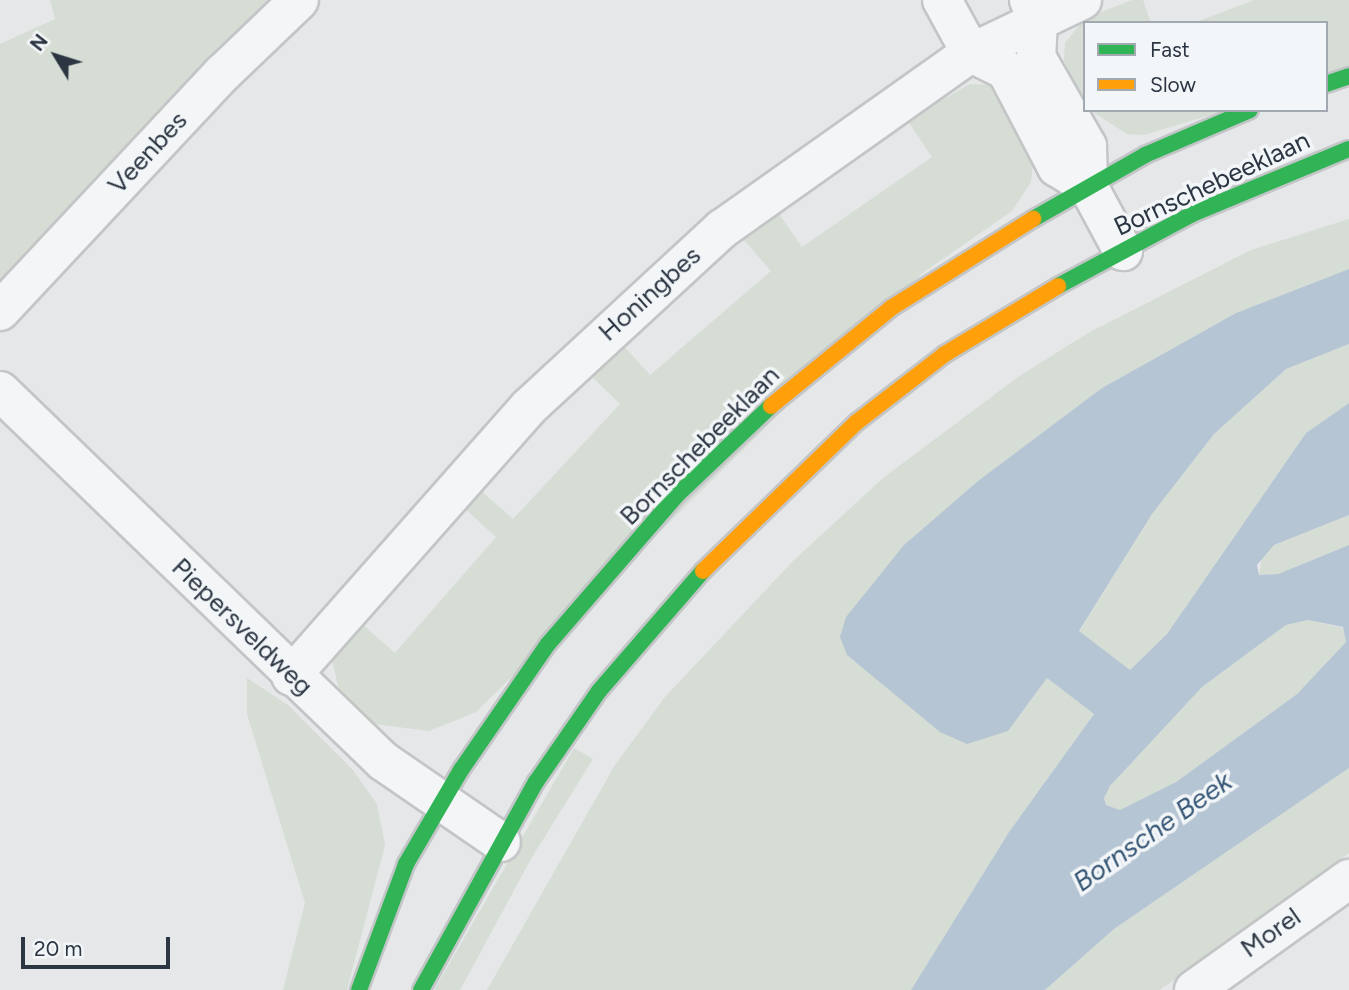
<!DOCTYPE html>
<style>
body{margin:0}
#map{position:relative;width:1349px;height:990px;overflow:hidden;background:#e5e7e9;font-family:Figtree,sans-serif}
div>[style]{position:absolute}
.green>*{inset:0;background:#d6ddd5}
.water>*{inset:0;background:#b5c5d3}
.roads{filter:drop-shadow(2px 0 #c3c5c7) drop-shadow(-2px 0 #c3c5c7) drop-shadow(0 2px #c3c5c7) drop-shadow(0 -2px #c3c5c7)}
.street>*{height:38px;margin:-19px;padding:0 19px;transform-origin:19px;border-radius:19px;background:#f4f5f6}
.fast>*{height:16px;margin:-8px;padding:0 8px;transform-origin:8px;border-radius:8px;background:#30b455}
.slow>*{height:16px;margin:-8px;padding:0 8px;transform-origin:8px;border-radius:8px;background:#ff9f0a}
span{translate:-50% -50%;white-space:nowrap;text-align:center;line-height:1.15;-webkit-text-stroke:7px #f3f6f8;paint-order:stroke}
.street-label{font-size:26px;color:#2c3643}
.water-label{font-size:28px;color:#375776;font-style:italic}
.legend{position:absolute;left:1083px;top:21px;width:245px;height:91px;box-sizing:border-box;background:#f3f6f8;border:2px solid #a3a9b0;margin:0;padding:9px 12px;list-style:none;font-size:21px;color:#2c3643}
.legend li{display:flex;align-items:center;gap:14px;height:35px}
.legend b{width:35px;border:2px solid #a3a9b0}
.north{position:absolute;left:21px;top:21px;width:70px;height:70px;-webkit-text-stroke:5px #f3f6f8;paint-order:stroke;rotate:308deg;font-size:19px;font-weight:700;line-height:28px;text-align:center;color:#2c3643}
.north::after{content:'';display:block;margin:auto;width:24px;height:32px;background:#2c3643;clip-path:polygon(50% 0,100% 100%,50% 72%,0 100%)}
.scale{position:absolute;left:21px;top:937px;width:149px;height:32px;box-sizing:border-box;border:4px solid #2c3643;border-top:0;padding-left:9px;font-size:21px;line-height:24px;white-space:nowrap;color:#2c3643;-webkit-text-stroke:5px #f3f6f8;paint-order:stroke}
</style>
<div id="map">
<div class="green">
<div style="clip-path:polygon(50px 0,268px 0,162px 108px,0 288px,0 44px,55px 19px)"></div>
<div style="clip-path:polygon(1132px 0,1143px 0,1151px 23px,1085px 23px,1085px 105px,1064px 61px,1065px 43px,1084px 19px)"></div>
<div style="clip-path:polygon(1254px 0,1349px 0,1349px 66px,1326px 74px,1326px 23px,1194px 23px)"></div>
<div style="clip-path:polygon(970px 84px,990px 85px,1001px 94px,1034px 153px,1031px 182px,1012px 211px,924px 272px,476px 712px,429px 731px,374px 724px,360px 715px,340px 694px,332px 660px,362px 624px,395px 653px,496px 537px,463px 507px,480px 490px,513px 519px,620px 404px,588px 373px,621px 343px,650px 375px,771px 271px,742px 238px,777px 211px,802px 247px,932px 157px,907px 120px)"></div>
<div style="clip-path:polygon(1090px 110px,1227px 110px,1144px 135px,1127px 134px)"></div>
<div style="clip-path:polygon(1349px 219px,1349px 269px,1236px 313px,1102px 388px,978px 481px,904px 545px,1008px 731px,1047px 678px,1094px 714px,1009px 832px,911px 990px,487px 990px,615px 765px,665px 697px,793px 561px,883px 478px,1018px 377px,1088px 333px,1251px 250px)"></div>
<div style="clip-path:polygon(1349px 344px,1349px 403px,1306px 433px,1167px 634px,1130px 670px,1079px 632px,1152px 514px,1214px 434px,1286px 369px)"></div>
<div style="clip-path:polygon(1349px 515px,1349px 545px,1278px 574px,1259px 575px,1262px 555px,1274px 545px)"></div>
<div style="clip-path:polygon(1308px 620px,1343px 628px,1346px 642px,1297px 694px,1176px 782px,1120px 810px,1106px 805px,1104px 798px,1110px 786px,1202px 687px,1286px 625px)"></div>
<div style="clip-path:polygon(247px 678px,288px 705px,353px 770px,377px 804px,385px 845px,347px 990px,283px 990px,305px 903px,247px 714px)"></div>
<div style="clip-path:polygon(574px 748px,593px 759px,531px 859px,460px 990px,434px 990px)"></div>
<div style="clip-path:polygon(1349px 768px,1349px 853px,1160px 990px,1045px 990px,1114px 929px)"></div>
</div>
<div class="water">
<div style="clip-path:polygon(evenodd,1349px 269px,1349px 344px,1286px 369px,1214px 434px,1152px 514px,1079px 631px,1130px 670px,1167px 634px,1306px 433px,1349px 403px,1349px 515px,1274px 545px,1257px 565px,1259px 575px,1278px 574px,1349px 545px,1349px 768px,1114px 929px,1045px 990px,911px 990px,1009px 832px,1094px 714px,1047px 678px,1008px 731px,967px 744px,940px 732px,847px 655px,840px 637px,846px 617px,904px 545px,978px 481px,1102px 388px,1236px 313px,1349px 269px,1308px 620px,1343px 627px,1346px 642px,1297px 694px,1176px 782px,1120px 810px,1106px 805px,1104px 798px,1110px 786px,1202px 687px,1286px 625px,1308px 620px)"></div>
</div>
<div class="roads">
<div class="street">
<div style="left:942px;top:0;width:60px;rotate:61.3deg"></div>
<div style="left:971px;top:53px;width:39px;rotate:26deg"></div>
<div style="left:1006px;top:70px;width:110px;rotate:62.3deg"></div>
<div style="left:1057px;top:167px;width:36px;rotate:32deg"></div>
<div style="left:1029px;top:0;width:23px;rotate:67deg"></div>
<div style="left:1038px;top:21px;width:36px;rotate:93deg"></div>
<div style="left:1036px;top:57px;width:103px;rotate:60.2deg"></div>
<div style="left:1087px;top:146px;width:40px;rotate:88.6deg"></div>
<div style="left:1088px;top:186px;width:74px;rotate:61.7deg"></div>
<div style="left:0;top:311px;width:326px;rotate:-46.9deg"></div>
<div style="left:223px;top:73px;width:105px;rotate:-43.8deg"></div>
<div style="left:0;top:391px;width:533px;rotate:44.01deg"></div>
<div style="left:383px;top:761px;width:143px;rotate:34.5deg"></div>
<div style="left:291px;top:676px;width:359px;rotate:-48.5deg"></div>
<div style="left:529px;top:407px;width:263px;rotate:-42.7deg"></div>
<div style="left:722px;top:229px;width:305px;rotate:-35.3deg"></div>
<div style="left:971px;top:53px;width:123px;rotate:-25.5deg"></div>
<div style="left:1194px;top:990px;width:191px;rotate:-35.6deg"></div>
</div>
<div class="fast">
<div style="left:1326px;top:84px;width:24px;rotate:-19deg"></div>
<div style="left:1033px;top:219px;width:129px;rotate:-29.7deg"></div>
<div style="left:1145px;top:155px;width:114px;rotate:-23.2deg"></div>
<div style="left:1058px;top:286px;width:152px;rotate:-28.2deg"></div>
<div style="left:1192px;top:214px;width:170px;rotate:-22.5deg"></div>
<div style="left:359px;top:990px;width:134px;rotate:-69.5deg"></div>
<div style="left:406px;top:864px;width:109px;rotate:-59.7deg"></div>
<div style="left:461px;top:770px;width:153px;rotate:-55.4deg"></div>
<div style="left:548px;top:644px;width:196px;rotate:-49.1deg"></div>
<div style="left:676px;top:496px;width:131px;rotate:-43.5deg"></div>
<div style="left:421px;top:990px;width:238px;rotate:-61.1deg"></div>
<div style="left:536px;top:782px;width:111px;rotate:-55.3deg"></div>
<div style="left:599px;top:691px;width:159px;rotate:-49.1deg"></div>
</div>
<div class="slow">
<div style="left:771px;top:406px;width:155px;rotate:-39.2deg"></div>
<div style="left:891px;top:308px;width:168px;rotate:-32.1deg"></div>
<div style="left:703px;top:571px;width:214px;rotate:-44.1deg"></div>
<div style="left:857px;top:422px;width:111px;rotate:-37.7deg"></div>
<div style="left:945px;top:354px;width:132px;rotate:-31deg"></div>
</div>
</div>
<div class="street-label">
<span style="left:148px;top:153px;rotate:-47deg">Veenbes</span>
<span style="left:1212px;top:184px;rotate:-25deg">Bornschebeeklaan</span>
<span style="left:650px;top:294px;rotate:-42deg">Honingbes</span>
<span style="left:700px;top:446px;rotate:-45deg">Bornschebeeklaan</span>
<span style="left:242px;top:627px;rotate:44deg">Piepersveldweg</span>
<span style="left:1271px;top:933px;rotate:-35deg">Morel</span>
</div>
<div class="water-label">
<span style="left:1152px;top:831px;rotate:-35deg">Bornsche Beek</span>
</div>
<ul class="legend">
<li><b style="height:9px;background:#30b455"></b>Fast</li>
<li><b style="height:9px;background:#ff9f0a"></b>Slow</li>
</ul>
<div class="north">N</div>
<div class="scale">20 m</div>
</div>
